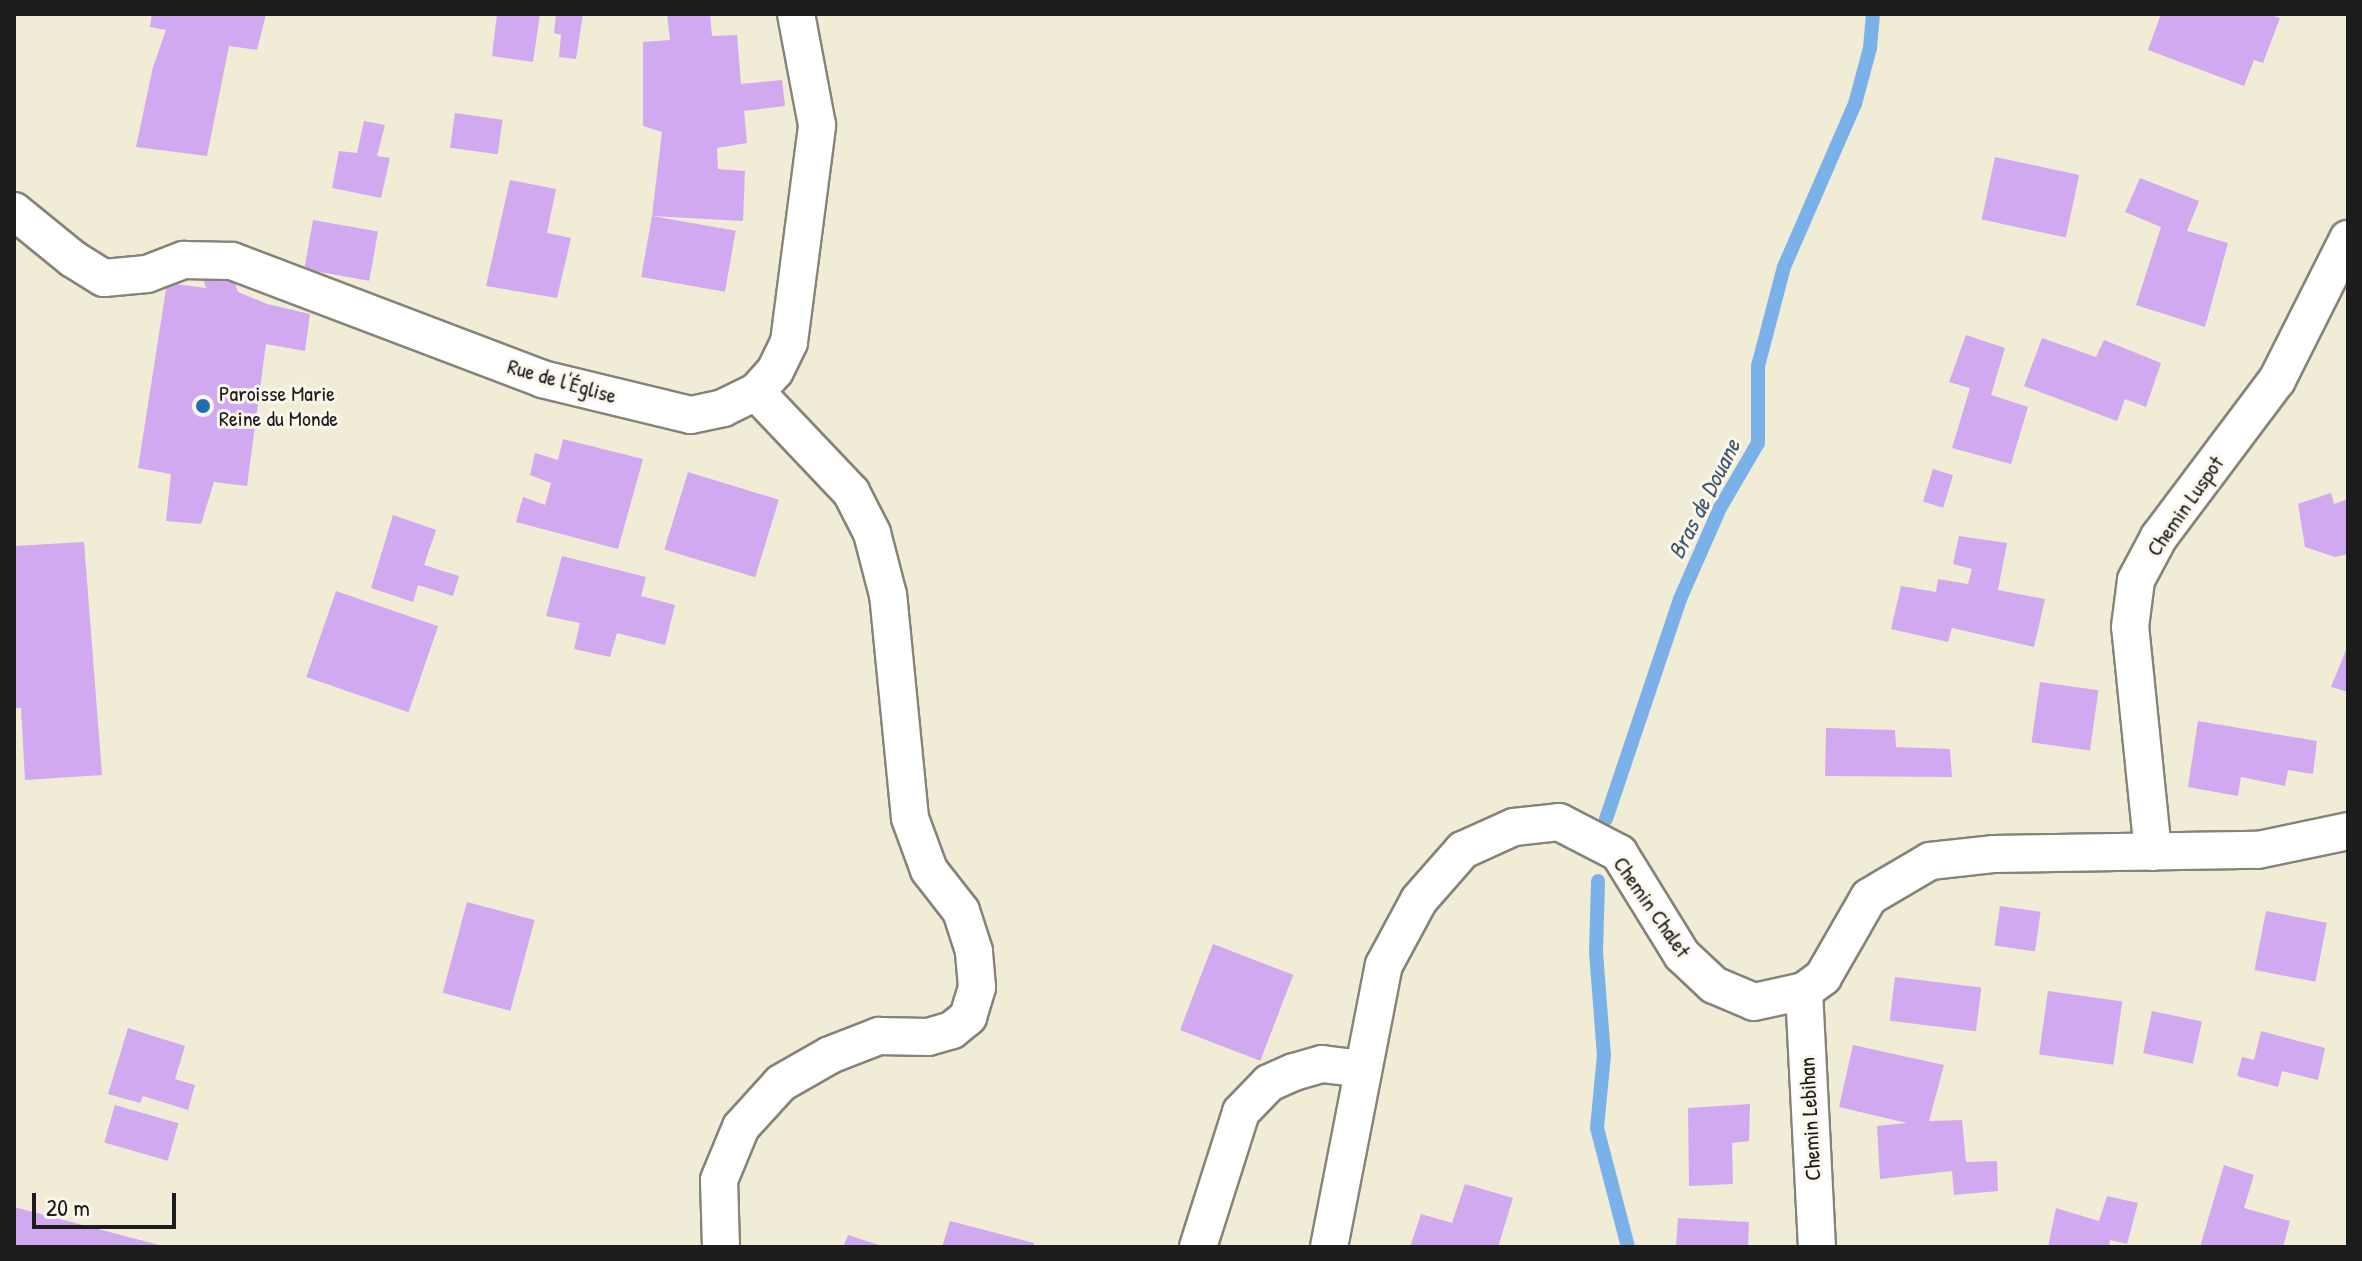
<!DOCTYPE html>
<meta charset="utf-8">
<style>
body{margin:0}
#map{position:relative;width:2362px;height:1261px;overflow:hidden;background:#f1ecd6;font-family:"Patrick Hand",sans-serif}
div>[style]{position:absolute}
.stream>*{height:14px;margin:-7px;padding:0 7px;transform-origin:7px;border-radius:7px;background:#7bb1e9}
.building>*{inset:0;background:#d0a9f0;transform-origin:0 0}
.roads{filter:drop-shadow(2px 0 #868479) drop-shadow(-2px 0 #868479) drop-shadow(0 2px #868479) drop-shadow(0 -2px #868479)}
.street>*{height:36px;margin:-18px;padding:0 18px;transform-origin:18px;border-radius:18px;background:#fff}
.dots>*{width:22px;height:22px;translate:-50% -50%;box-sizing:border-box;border:4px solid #fbf7ec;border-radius:50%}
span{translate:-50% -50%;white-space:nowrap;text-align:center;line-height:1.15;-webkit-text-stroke:6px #fbf7ec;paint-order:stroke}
.street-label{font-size:22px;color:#1c1c1c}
.poi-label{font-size:22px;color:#1c1c1c}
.left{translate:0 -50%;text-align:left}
.water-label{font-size:24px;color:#42586e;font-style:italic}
.frame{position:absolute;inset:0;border:16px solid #1c1c1c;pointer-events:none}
.scale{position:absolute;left:32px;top:1193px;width:144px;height:36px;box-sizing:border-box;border:4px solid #1c1c1c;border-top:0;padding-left:10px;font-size:24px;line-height:28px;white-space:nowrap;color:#1c1c1c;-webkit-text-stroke:6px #fbf7ec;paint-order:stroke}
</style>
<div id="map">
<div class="stream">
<div style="left:1606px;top:819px;width:232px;rotate:-71.4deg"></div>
<div style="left:1680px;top:599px;width:99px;rotate:-66.3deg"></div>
<div style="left:1720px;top:508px;width:75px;rotate:-59.7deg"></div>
<div style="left:1758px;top:443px;width:77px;rotate:-90deg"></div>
<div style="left:1758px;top:366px;width:102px;rotate:-75.3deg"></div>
<div style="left:1784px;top:267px;width:178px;rotate:-66.5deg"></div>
<div style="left:1855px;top:104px;width:58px;rotate:-75deg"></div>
<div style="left:1870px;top:48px;width:34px;rotate:-85deg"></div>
<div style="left:1598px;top:881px;width:71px;rotate:91.6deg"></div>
<div style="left:1596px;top:952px;width:103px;rotate:85.6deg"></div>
<div style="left:1604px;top:1055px;width:73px;rotate:95.5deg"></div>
<div style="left:1597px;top:1128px;width:123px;rotate:75.4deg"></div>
</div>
<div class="building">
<div style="clip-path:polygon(152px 14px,266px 14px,257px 50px,229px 46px,207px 156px,136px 147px,153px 67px,166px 30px,150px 27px)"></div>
<div style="clip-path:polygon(497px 14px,540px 14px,533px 62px,492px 56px)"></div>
<div style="clip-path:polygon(556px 14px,583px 14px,576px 59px,559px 57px,561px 35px,554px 33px)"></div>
<div style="clip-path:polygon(667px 14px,710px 14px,712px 36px,737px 35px,741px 84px,782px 80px,785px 106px,744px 111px,747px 143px,717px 148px,718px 169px,745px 171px,743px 221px,652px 216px,662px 132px,643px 126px,643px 42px,670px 40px)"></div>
<div style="clip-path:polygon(2161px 14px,2266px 14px,2280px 18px,2263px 63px,2254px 60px,2244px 86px,2148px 50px)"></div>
<div style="left:455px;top:113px;width:48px;height:35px;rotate:8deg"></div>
<div style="clip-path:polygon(364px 121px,385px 125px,377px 156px,390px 158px,381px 198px,332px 188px,339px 151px,357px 153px)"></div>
<div style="left:1995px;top:157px;width:86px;height:64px;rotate:12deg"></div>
<div style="clip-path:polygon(2140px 178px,2199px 201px,2187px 231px,2228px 243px,2205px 327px,2136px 305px,2161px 227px,2125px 212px)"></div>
<div style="clip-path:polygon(510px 180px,556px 189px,547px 233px,571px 238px,557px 298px,486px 286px)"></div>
<div style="left:652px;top:216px;width:85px;height:62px;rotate:10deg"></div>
<div style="left:313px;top:220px;width:66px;height:50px;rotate:10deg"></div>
<div style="clip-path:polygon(219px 273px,232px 275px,238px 292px,267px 304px,310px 314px,305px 351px,266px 344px,247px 486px,214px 482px,201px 524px,166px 521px,171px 474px,138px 468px,167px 283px,206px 288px,203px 279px)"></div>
<div style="clip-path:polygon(1966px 335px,2005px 348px,1991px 395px,2028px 407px,2011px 464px,1952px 448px,1970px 388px,1949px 382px)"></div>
<div style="clip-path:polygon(2042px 338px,2096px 357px,2104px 340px,2161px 363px,2146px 407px,2125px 399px,2117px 421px,2024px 386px)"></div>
<div style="clip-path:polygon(563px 439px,643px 459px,618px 549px,516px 522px,523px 497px,545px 505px,551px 483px,530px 475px,535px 453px,558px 460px)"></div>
<div style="left:1933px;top:469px;width:21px;height:34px;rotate:17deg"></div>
<div style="left:688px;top:472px;width:95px;height:81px;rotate:17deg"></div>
<div style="clip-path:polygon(2331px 493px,2334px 504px,2348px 499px,2348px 554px,2335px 557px,2305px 547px,2298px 504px)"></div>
<div style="clip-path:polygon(393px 515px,436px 530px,424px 565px,459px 576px,453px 596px,418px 585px,413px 602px,371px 588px)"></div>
<div style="clip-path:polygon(1959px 536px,2007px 543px,1998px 590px,2045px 599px,2034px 647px,1952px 628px,1948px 642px,1891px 629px,1901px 586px,1936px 592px,1938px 579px,1968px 584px,1972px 569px,1953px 564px)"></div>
<div style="clip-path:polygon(84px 542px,102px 775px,25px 780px,21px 708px,14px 708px,14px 546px)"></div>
<div style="clip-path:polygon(562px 556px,646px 577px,641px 596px,675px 605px,665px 645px,617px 633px,610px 657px,574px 649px,580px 623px,546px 616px)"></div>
<div style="left:336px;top:591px;width:108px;height:91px;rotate:19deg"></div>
<div style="clip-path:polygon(2348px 645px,2348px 692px,2331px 687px)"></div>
<div style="left:2040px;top:682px;width:59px;height:61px;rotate:8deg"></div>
<div style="clip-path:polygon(2198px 721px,2317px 741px,2313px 774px,2288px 770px,2285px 786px,2241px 777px,2238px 796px,2188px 787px)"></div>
<div style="clip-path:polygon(1826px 728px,1895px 730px,1896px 747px,1950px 749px,1952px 777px,1825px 776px)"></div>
<div style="left:467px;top:902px;width:70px;height:94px;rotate:15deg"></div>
<div style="left:2000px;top:906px;width:41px;height:40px;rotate:8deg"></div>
<div style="left:2266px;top:911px;width:62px;height:60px;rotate:11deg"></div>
<div style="left:1213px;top:944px;width:86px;height:92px;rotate:21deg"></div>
<div style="left:1895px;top:977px;width:87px;height:44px;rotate:7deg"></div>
<div style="left:2048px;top:991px;width:75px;height:64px;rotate:8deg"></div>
<div style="left:2152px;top:1011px;width:51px;height:43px;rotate:12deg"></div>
<div style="clip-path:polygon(128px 1028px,185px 1046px,175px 1079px,195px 1085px,188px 1110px,143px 1096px,140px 1103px,108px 1094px)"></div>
<div style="clip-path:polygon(2261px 1031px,2325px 1048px,2318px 1080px,2282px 1071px,2278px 1087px,2237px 1076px,2242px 1057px,2254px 1060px)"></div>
<div style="clip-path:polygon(1853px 1045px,1944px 1065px,1929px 1121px,1962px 1120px,1966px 1162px,1997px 1161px,1998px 1191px,1954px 1195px,1952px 1171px,1880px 1179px,1877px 1126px,1907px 1123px,1839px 1107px)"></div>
<div style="clip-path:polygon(1750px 1104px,1749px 1141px,1732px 1143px,1733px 1184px,1689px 1186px,1688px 1108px)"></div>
<div style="left:115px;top:1105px;width:66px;height:39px;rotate:16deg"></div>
<div style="clip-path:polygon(2224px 1165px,2254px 1175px,2244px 1208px,2290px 1221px,2283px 1247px,2200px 1247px)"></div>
<div style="clip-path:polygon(1465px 1184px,1513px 1198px,1498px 1247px,1410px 1247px,1421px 1214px,1452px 1223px)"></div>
<div style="clip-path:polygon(2107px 1196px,2138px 1203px,2127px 1244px,2110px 1240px,2109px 1247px,2048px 1247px,2056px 1208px,2099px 1221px)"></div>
<div style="clip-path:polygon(14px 1207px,163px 1246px,162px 1247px,14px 1247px)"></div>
<div style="clip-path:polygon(1678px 1218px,1749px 1222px,1748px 1247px,1676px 1247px)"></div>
<div style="clip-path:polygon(950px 1221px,1034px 1243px,1033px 1247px,942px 1247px)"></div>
<div style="clip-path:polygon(848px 1235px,882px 1246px,882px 1247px,843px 1247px)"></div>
</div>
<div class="roads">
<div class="street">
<div style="left:14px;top:211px;width:76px;rotate:39.1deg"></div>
<div style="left:73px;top:259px;width:36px;rotate:32deg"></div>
<div style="left:104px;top:278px;width:43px;rotate:-5.3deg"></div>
<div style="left:147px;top:274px;width:40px;rotate:-21deg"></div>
<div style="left:184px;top:260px;width:48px;rotate:1.2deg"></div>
<div style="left:232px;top:261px;width:332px;rotate:20.8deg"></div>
<div style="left:542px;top:379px;width:153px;rotate:13.6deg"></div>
<div style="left:691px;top:415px;width:33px;rotate:-12deg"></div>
<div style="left:723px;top:408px;width:37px;rotate:-26deg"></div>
<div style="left:756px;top:392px;width:28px;rotate:-48deg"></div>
<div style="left:775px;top:371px;width:32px;rotate:-64deg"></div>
<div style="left:789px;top:342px;width:219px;rotate:-82.6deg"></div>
<div style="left:817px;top:125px;width:113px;rotate:-100.7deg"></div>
<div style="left:2153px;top:852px;width:226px;rotate:-95.8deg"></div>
<div style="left:2130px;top:627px;width:47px;rotate:-82.7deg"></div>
<div style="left:2136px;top:580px;width:49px;rotate:-61.9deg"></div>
<div style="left:2159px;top:537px;width:196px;rotate:-53.1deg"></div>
<div style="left:2277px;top:380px;width:158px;rotate:-63.3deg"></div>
<div style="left:1804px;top:991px;width:256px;rotate:87.1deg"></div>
<div style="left:721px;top:1247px;width:67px;rotate:-91.7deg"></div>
<div style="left:719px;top:1180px;width:57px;rotate:-67.5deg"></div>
<div style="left:741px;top:1127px;width:59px;rotate:-47.7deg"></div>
<div style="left:781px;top:1083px;width:56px;rotate:-29.7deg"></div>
<div style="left:830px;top:1055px;width:53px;rotate:-21.2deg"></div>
<div style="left:879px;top:1036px;width:49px;rotate:1.2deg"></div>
<div style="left:928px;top:1037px;width:25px;rotate:-16deg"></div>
<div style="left:952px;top:1030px;width:21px;rotate:-39deg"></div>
<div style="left:968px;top:1017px;width:31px;rotate:-73deg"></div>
<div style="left:977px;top:987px;width:36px;rotate:-95deg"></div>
<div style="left:974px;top:951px;width:42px;rotate:-108deg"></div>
<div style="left:961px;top:911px;width:52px;rotate:-128deg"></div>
<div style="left:929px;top:870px;width:55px;rotate:-110.1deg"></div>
<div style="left:910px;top:818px;width:224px;rotate:-95.6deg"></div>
<div style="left:888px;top:595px;width:64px;rotate:-104.5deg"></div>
<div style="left:872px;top:533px;width:46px;rotate:-117.1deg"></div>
<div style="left:851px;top:492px;width:138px;rotate:-133.5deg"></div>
<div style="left:1198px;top:1247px;width:142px;rotate:-72.3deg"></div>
<div style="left:1241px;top:1112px;width:40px;rotate:-46deg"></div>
<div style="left:1269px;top:1083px;width:27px;rotate:-24deg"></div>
<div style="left:1294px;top:1072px;width:29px;rotate:-16deg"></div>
<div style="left:1322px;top:1064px;width:41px;rotate:7deg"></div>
<div style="left:1329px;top:1247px;width:287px;rotate:-79deg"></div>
<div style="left:1384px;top:965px;width:74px;rotate:-61.7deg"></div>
<div style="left:1419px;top:900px;width:67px;rotate:-48.7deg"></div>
<div style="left:1463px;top:850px;width:56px;rotate:-24.3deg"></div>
<div style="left:1514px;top:827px;width:45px;rotate:-6.3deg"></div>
<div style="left:1559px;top:822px;width:68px;rotate:27.3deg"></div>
<div style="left:1619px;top:853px;width:120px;rotate:58.3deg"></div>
<div style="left:1682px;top:955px;width:44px;rotate:43.2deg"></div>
<div style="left:1714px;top:985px;width:43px;rotate:23deg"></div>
<div style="left:1754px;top:1002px;width:51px;rotate:-12.4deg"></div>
<div style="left:1804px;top:991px;width:24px;rotate:-36deg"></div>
<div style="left:1823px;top:977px;width:92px;rotate:-60.1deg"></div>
<div style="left:1869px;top:897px;width:71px;rotate:-30.5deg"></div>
<div style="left:1930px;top:861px;width:63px;rotate:-6.3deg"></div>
<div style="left:1993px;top:854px;width:265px;rotate:-0.9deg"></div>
<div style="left:2258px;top:850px;width:92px;rotate:-11.9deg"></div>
</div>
</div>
<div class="dots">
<div style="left:203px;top:406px;background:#1f6fb2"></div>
</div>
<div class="street-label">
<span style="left:562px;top:381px;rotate:16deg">Rue de l'Église</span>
<span style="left:2185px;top:506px;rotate:-55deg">Chemin Luspot</span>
<span style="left:1652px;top:907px;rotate:55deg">Chemin Chalet</span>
<span style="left:1810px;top:1119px;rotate:-93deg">Chemin Lebihan</span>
</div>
<div class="poi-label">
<span class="left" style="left:219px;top:406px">Paroisse Marie<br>Reine du Monde</span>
</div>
<div class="water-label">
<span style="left:1704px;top:499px;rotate:-63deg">Bras de Douane</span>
</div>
<div class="frame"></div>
<div class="scale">20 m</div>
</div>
